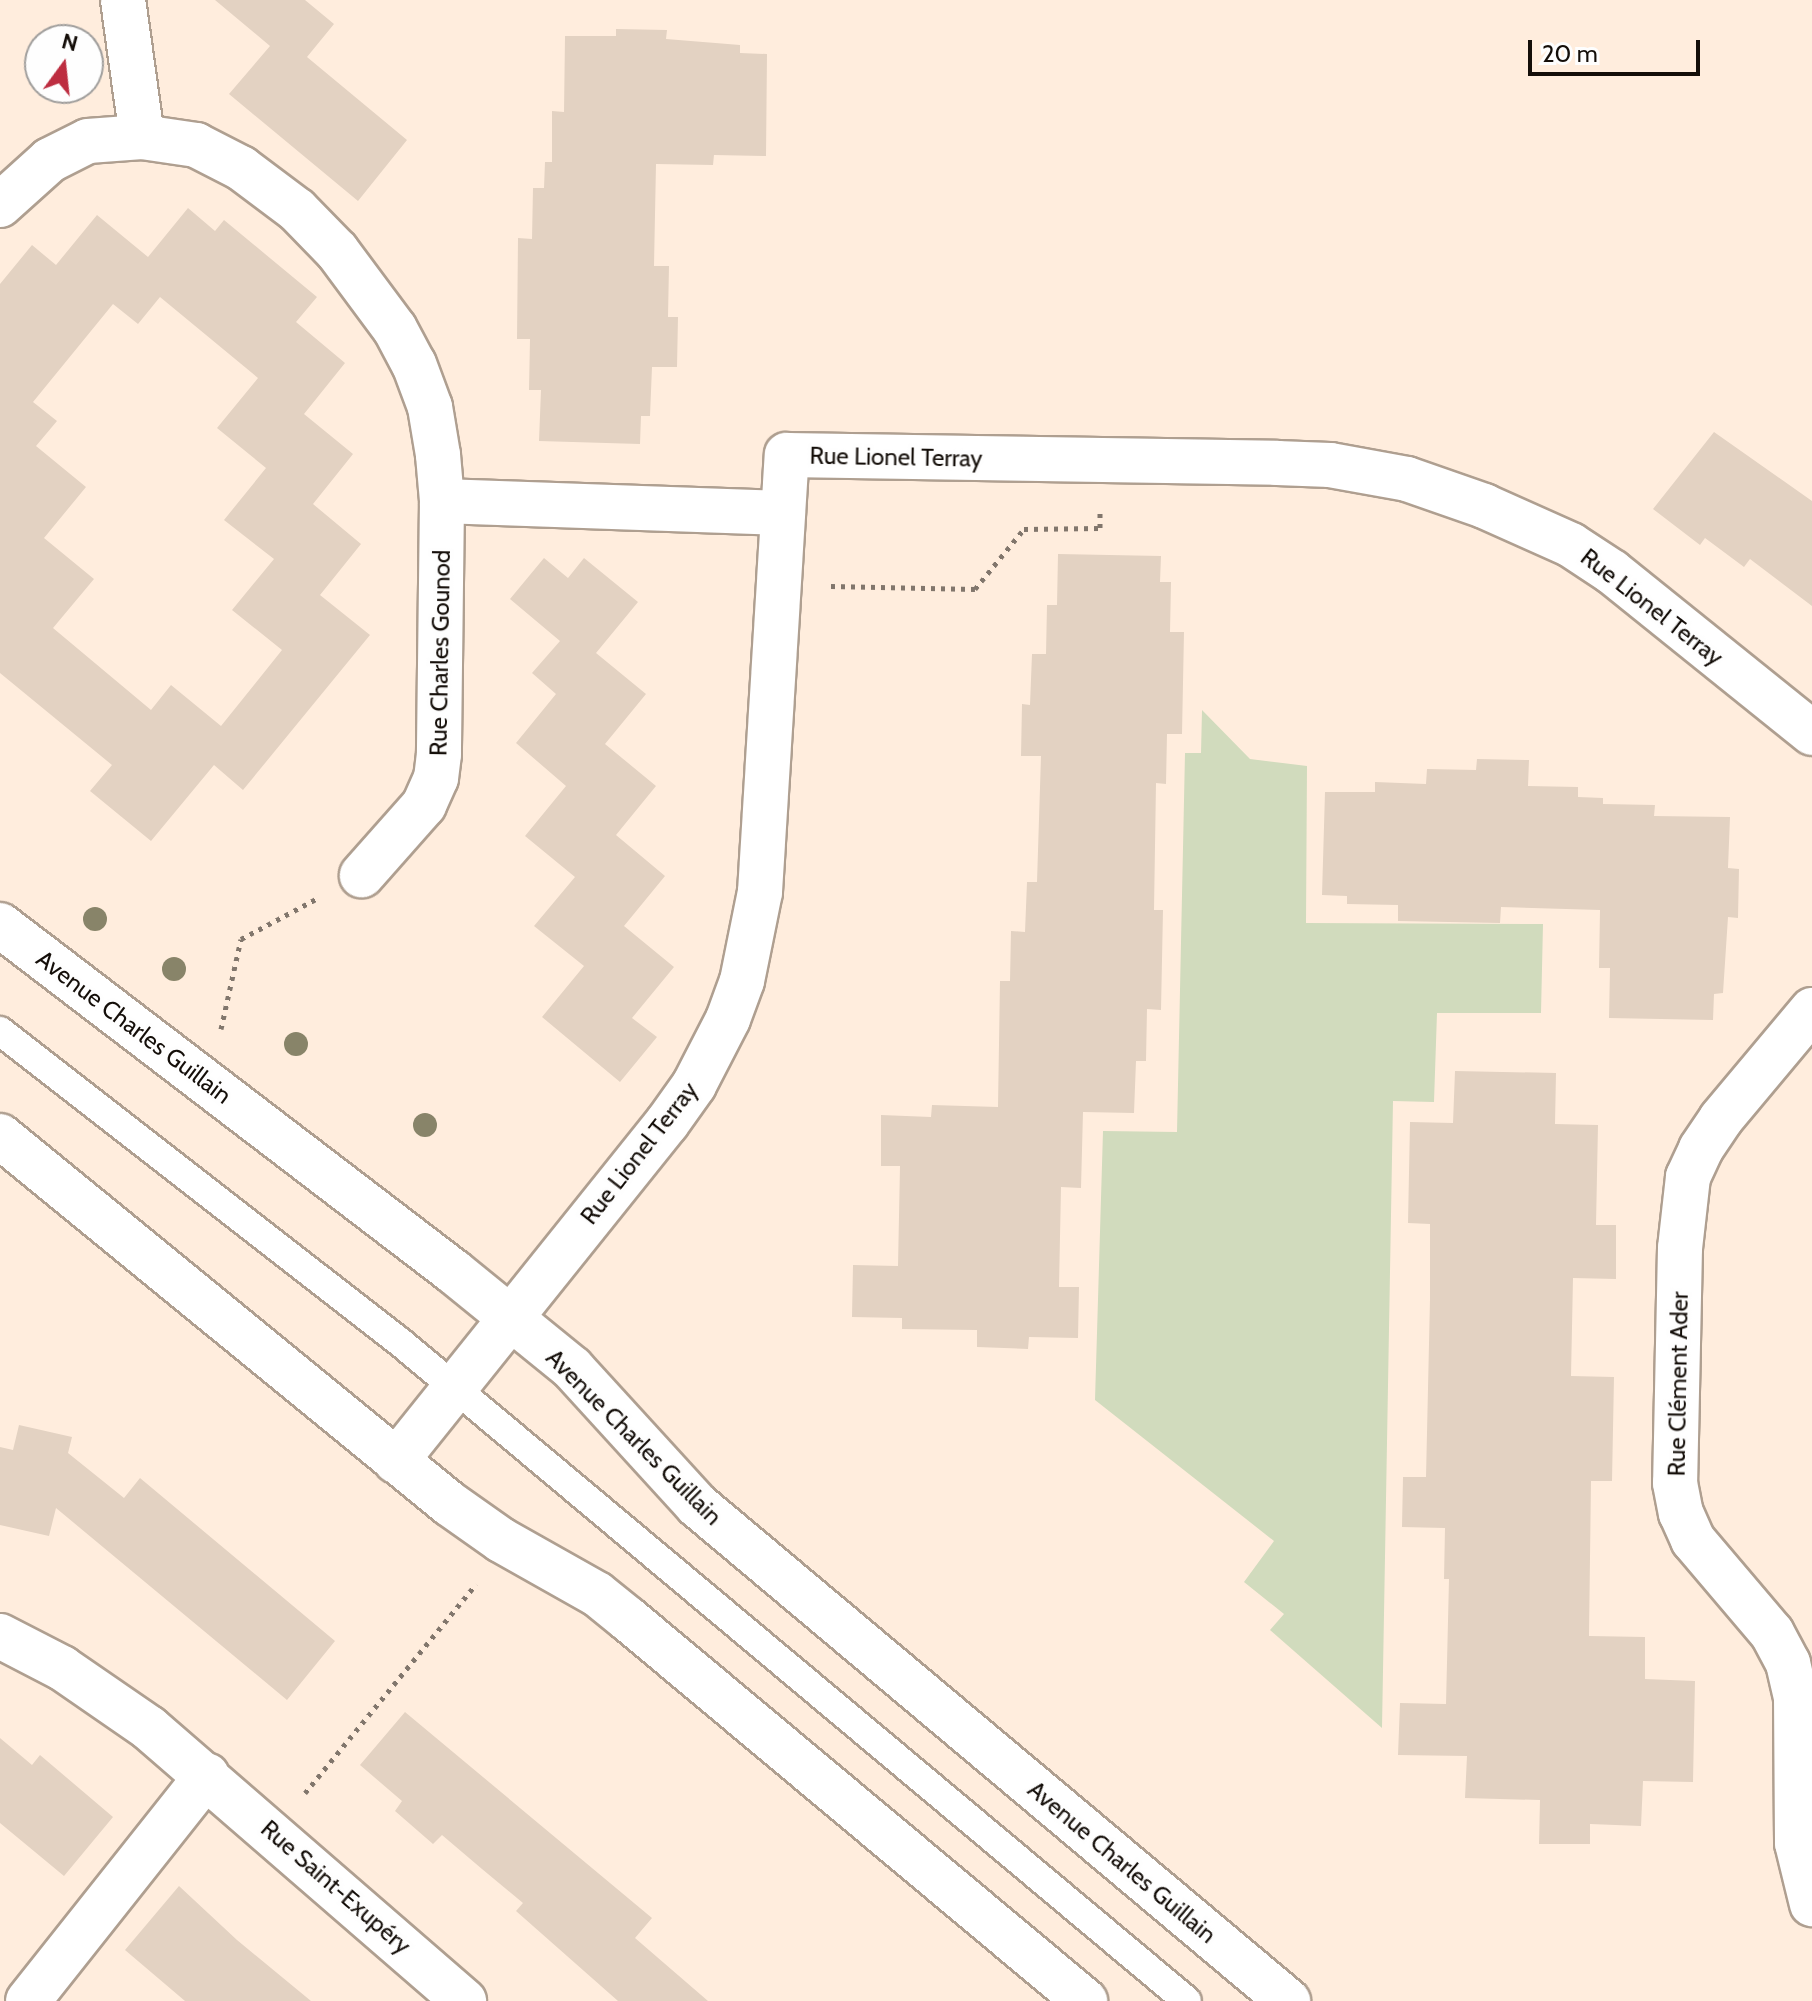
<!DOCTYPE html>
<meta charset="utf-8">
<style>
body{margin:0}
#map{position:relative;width:1812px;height:2001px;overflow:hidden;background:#ffeddd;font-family:Cabin,sans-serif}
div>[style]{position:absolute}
.green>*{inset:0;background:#d1dbbd}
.building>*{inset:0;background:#e3d2c2}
.path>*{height:5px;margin-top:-2.5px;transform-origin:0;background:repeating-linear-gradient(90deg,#81766c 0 4px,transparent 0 10px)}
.roads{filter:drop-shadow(2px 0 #af9f90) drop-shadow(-2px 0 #af9f90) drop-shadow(0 2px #af9f90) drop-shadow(0 -2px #af9f90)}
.lane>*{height:28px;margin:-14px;padding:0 14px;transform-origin:14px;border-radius:14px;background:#fff}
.street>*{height:44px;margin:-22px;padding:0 22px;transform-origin:22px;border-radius:22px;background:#fff}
.secondary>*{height:44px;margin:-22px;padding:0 22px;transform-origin:22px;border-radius:22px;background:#fff}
.trees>*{width:24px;height:24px;margin:-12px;border-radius:50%;background:#888469}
span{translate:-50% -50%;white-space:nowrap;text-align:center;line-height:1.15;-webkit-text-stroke:7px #fefefe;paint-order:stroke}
.street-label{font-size:24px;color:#140e09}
.north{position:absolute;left:24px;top:24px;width:80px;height:80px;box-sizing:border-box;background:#fefefe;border:2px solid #a09e9c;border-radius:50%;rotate:15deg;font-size:22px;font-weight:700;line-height:32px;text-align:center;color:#140e09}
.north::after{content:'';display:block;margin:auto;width:28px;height:36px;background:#bd2d40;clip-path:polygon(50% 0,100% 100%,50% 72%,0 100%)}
.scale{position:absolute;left:1528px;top:40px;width:172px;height:36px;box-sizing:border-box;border:4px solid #140e09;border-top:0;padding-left:10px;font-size:24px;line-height:28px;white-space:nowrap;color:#140e09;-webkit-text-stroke:6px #fefefe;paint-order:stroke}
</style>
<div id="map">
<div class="green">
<div style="clip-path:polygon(1202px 710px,1250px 759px,1307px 766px,1306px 923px,1543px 924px,1541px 1013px,1437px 1013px,1434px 1102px,1393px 1101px,1382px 1728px,1270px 1630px,1284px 1614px,1244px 1582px,1274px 1541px,1095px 1400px,1103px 1131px,1177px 1132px,1185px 753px,1201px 753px)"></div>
</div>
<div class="building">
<div style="clip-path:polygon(215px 0,305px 0,334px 24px,307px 57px,407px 140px,358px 201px,229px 94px,270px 46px)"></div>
<div style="clip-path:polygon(616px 29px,667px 30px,666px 39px,740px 45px,740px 53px,767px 54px,766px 156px,714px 155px,713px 165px,656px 164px,654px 266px,669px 266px,668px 317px,678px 317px,677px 367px,652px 367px,650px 416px,641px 416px,640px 444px,539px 441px,541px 390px,529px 390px,530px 339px,517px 339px,518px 238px,532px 239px,533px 188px,544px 188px,545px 162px,552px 162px,552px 111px,564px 112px,565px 36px,616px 36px)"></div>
<div style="clip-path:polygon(evenodd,188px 208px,215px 231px,224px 220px,317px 297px,296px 322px,345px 363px,304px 414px,353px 454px,313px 504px,361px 544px,320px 595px,370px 635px,243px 790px,214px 765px,151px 841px,90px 791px,112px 765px,0 673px,0 284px,32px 245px,56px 265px,97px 215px,148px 257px,188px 208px,160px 297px,258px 378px,217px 428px,266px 468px,224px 520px,274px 559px,232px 610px,282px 650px,221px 726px,171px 685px,151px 710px,53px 628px,94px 579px,44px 538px,86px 487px,36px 446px,57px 421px,33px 402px,113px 304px,138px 324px,160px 297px)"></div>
<div style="clip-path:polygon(1714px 432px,1812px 501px,1812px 606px,1750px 559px,1744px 567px,1705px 538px,1700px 545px,1653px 509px)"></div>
<div style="clip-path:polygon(1058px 554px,1161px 556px,1160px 582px,1171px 582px,1170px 632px,1184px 632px,1182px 734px,1167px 734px,1166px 784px,1156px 783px,1154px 910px,1163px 910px,1161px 1010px,1147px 1009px,1146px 1061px,1136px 1061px,1134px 1113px,1083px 1112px,1081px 1188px,1061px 1187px,1059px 1287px,1079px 1287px,1078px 1338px,1029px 1337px,1028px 1349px,977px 1347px,977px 1330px,902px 1329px,902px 1318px,852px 1317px,853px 1265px,898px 1266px,900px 1166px,881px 1166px,881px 1115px,931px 1117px,932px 1105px,998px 1107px,1000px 981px,1010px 981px,1011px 931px,1025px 932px,1027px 882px,1037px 882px,1041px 756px,1021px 756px,1022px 704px,1030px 705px,1032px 654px,1046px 654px,1047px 605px,1057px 605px)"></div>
<div style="clip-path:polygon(544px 558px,568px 578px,584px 558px,638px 602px,596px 653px,646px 694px,605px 744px,656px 786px,616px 835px,665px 876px,624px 926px,674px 967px,632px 1018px,657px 1037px,620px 1082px,542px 1017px,584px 966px,534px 926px,575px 877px,525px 836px,566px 786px,516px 743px,556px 694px,532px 673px,560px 641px,510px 599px)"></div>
<div style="clip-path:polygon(1477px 759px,1529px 760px,1528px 786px,1578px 787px,1578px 797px,1603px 798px,1603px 804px,1655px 805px,1654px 816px,1730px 817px,1728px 868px,1739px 869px,1738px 918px,1728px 917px,1723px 993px,1714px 994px,1713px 1020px,1609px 1018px,1610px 968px,1599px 968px,1600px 910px,1501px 907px,1500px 923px,1398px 921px,1398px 905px,1347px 904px,1347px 896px,1322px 895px,1325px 792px,1375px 792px,1375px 782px,1426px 784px,1427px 769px,1476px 770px)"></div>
<div style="clip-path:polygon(1455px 1071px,1556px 1073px,1555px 1124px,1598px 1125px,1596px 1225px,1616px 1225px,1616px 1279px,1573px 1278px,1571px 1376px,1614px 1377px,1612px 1481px,1591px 1481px,1589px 1636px,1645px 1637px,1645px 1679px,1695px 1681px,1693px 1782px,1643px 1781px,1641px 1826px,1590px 1824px,1590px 1844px,1539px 1844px,1540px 1800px,1465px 1798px,1467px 1756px,1398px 1755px,1400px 1703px,1446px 1704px,1449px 1579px,1444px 1579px,1445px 1528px,1402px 1527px,1403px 1477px,1426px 1477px,1430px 1299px,1430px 1224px,1408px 1223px,1410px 1122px,1453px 1123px)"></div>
<div style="clip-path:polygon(19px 1425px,72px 1437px,68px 1453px,124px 1498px,140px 1478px,335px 1641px,287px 1700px,56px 1508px,49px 1536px,0 1525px,0 1447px,13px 1450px)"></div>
<div style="clip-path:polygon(405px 1712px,652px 1918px,635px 1938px,708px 2001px,618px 2001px,516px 1911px,523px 1903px,482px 1869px,442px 1835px,433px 1844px,395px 1811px,402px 1801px,360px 1765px)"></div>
<div style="clip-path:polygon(0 1738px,32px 1765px,40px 1755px,113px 1817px,64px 1876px,0 1823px)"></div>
<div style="clip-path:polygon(179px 1886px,237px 1940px,311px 2001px,185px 2001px,125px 1950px)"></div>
</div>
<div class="path">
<div style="left:831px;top:586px;width:144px;rotate:1.2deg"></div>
<div style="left:975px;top:589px;width:77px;rotate:-50.8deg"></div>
<div style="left:1024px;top:529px;width:76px;rotate:-0.8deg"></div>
<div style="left:1100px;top:528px;width:16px;rotate:-90deg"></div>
<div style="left:221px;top:1029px;width:92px;rotate:-77.5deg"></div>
<div style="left:241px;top:939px;width:85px;rotate:-28.1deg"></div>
<div style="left:305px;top:1793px;width:270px;rotate:-50.7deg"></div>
</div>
<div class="roads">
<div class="lane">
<div style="left:0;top:1031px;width:507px;rotate:37.87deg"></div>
<div style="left:400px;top:1342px;width:1026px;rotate:39.94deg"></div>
</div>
<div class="street">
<div style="left:123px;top:0;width:138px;rotate:82.1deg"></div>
<div style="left:0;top:205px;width:67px;rotate:-42deg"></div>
<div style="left:50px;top:160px;width:42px;rotate:-26.6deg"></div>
<div style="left:88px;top:141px;width:54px;rotate:-4.2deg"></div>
<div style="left:142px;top:137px;width:55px;rotate:8.4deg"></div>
<div style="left:196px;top:145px;width:51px;rotate:27.1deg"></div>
<div style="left:241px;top:168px;width:70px;rotate:36.9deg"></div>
<div style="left:297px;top:210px;width:57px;rotate:45.7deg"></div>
<div style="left:337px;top:251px;width:97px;rotate:53.4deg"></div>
<div style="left:395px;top:329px;width:40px;rotate:62deg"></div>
<div style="left:414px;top:364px;width:46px;rotate:69.6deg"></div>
<div style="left:430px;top:407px;width:49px;rotate:80.5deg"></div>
<div style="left:438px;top:455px;width:46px;rotate:85deg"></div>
<div style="left:442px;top:501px;width:253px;rotate:90.7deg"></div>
<div style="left:439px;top:754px;width:24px;rotate:97deg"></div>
<div style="left:436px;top:778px;width:30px;rotate:114deg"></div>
<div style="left:424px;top:805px;width:94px;rotate:131.5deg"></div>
<div style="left:442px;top:501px;width:341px;rotate:2deg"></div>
<div style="left:1812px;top:1010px;width:142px;rotate:129.9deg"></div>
<div style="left:1721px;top:1119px;width:36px;rotate:124deg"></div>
<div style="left:1701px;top:1149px;width:31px;rotate:115deg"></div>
<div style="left:1688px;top:1177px;width:71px;rotate:96.4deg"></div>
<div style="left:1680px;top:1248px;width:235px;rotate:91.2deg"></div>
<div style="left:1675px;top:1483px;width:31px;rotate:79deg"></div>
<div style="left:1681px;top:1513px;width:30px;rotate:66deg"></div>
<div style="left:1693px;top:1540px;width:122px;rotate:49.7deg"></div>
<div style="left:1772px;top:1633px;width:34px;rotate:62deg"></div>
<div style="left:1788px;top:1663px;width:35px;rotate:77deg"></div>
<div style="left:1796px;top:1697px;width:146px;rotate:89.6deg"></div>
<div style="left:1797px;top:1843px;width:63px;rotate:76.2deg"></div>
<div style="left:396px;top:1461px;width:433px;rotate:-51.3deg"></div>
<div style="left:667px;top:1123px;width:47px;rotate:-54.6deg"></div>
<div style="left:694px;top:1085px;width:74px;rotate:-62.7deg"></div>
<div style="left:728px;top:1019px;width:40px;rotate:-69.8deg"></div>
<div style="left:742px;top:981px;width:91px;rotate:-78.6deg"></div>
<div style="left:760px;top:892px;width:438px;rotate:-86.5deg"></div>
<div style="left:787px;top:455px;width:490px;rotate:0.9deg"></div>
<div style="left:1277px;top:463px;width:53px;rotate:2.2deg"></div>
<div style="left:1330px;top:465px;width:78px;rotate:10.3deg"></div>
<div style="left:1407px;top:479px;width:82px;rotate:19.3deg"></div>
<div style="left:1484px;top:506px;width:95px;rotate:24.1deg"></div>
<div style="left:1571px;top:545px;width:49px;rotate:33.4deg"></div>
<div style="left:1612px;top:572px;width:257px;rotate:38.8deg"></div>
<div style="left:0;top:1636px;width:70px;rotate:27.3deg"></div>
<div style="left:62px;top:1668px;width:106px;rotate:34.6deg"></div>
<div style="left:149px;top:1728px;width:417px;rotate:40.9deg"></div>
<div style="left:28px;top:2001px;width:288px;rotate:-51.6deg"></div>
</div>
<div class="secondary">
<div style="left:0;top:925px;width:571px;rotate:37.39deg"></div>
<div style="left:454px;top:1272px;width:152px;rotate:39.1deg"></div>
<div style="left:572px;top:1368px;width:185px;rotate:47.6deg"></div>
<div style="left:697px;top:1505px;width:772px;rotate:40.01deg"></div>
<div style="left:0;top:1136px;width:581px;rotate:39.28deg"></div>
<div style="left:450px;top:1504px;width:62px;rotate:35.2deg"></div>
<div style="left:501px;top:1540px;width:110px;rotate:29.4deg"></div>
<div style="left:597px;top:1594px;width:40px;rotate:39deg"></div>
<div style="left:628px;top:1619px;width:596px;rotate:39.89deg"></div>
</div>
</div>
<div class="trees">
<div style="left:95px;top:919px"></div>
<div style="left:174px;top:969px"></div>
<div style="left:296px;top:1044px"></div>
<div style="left:425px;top:1125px"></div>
</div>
<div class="street-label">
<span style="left:896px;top:457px;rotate:1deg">Rue Lionel Terray</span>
<span style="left:1652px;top:607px;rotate:38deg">Rue Lionel Terray</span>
<span style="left:440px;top:653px;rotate:-89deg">Rue Charles Gounod</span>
<span style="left:134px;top:1027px;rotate:37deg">Avenue Charles Guillain</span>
<span style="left:639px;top:1153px;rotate:-52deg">Rue Lionel Terray</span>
<span style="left:1678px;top:1384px;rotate:-89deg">Rue Clément Ader</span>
<span style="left:634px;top:1437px;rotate:45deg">Avenue Charles Guillain</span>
<span style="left:1122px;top:1862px;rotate:40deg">Avenue Charles Guillain</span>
<span style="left:336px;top:1887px;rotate:41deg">Rue Saint-Exupéry</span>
</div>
<div class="north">N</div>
<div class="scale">20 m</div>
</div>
